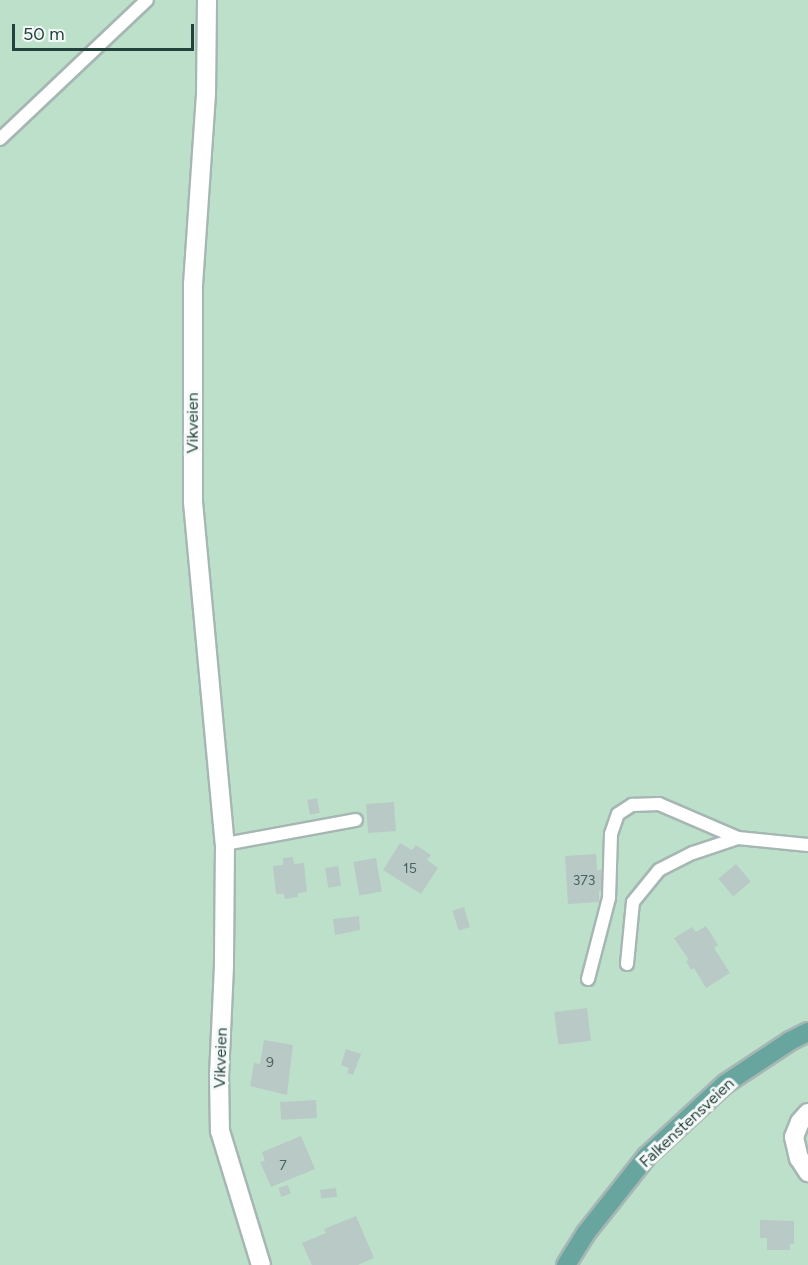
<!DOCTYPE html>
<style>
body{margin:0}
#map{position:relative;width:808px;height:1265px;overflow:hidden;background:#e4eeeb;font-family:Figtree,sans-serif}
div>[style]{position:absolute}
.green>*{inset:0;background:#bde0cb;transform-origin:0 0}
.building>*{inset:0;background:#b9c9c5;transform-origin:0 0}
.roads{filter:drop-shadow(2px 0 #a6b7b3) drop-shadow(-2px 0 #a6b7b3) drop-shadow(0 2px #a6b7b3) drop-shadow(0 -2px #a6b7b3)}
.service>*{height:12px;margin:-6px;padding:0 6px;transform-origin:6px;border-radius:6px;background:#fff}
.minor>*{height:18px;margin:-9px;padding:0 9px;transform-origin:9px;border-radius:9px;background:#fff}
.tertiary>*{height:18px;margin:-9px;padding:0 9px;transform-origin:9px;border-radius:9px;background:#fff}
.primary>*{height:18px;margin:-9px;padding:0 9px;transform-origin:9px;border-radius:9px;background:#68a59e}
span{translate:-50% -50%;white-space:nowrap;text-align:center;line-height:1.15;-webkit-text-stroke:6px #f5faf8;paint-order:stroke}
.number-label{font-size:14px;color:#48635f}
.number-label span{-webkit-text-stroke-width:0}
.street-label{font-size:16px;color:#23413d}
.scale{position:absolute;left:12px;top:24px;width:182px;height:27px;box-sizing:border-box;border:3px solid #23413d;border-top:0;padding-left:8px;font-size:18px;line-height:21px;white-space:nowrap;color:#23413d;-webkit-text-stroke:4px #f5faf8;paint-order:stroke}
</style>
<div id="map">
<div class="green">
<div style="left:0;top:0;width:808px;height:1265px"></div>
</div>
<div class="building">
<div style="left:317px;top:798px;width:15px;height:10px;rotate:79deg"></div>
<div style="left:394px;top:802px;width:29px;height:28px;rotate:86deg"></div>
<div style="clip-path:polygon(400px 843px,412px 850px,416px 845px,431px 855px,427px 860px,438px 868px,421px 894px,383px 870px)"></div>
<div style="clip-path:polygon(596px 854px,597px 870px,601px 870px,602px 891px,599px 891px,599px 902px,568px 904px,565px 856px)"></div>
<div style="clip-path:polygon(293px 857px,294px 864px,304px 863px,307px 892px,298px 893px,298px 897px,285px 899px,284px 894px,276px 894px,273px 866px,283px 865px,283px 858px)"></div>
<div style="left:376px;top:858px;width:34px;height:23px;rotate:80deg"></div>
<div style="left:736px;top:864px;width:23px;height:23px;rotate:50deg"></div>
<div style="left:338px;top:866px;width:20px;height:13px;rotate:81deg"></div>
<div style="left:464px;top:907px;width:21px;height:12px;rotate:73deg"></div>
<div style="clip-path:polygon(359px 916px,360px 930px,335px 935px,333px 919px)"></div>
<div style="clip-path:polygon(706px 926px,718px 945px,714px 948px,730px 973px,706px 988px,694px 968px,691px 970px,686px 961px,689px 960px,674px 938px,692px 927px,696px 932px)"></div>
<div style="left:587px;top:1008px;width:33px;height:33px;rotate:83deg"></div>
<div style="clip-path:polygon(264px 1040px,293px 1045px,287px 1095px,250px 1086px,254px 1063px,260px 1064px)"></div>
<div style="clip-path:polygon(346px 1049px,361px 1054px,353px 1075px,347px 1073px,349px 1068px,341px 1065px)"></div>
<div style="left:316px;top:1100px;width:18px;height:36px;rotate:87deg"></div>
<div style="clip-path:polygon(301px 1136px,315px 1169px,271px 1187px,260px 1162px,265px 1161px,262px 1152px)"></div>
<div style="left:288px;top:1185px;width:9px;height:10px;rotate:72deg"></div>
<div style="left:336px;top:1188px;width:9px;height:16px;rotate:84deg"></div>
<div style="clip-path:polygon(356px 1216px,374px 1258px,358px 1265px,312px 1265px,302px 1243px,326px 1233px,324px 1229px)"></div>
<div style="clip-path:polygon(760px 1220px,794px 1221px,794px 1244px,790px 1244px,790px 1250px,767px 1250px,767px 1238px,760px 1238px)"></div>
</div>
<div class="roads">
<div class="service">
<div style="left:0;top:139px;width:202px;rotate:-43.4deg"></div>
<div style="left:225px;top:844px;width:133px;rotate:-10.4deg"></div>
<div style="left:627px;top:964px;width:62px;rotate:-84.5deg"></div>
<div style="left:633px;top:902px;width:41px;rotate:-50.9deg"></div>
<div style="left:659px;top:870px;width:38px;rotate:-27deg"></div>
<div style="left:693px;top:853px;width:47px;rotate:-18.4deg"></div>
<div style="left:738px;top:838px;width:70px;rotate:5.7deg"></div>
<div style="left:588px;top:979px;width:84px;rotate:-75.5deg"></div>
<div style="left:609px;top:898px;width:64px;rotate:-88.2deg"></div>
<div style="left:611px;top:834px;width:21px;rotate:-71deg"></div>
<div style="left:618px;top:814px;width:17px;rotate:-33deg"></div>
<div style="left:632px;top:805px;width:27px;rotate:-2deg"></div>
<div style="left:659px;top:804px;width:86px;rotate:23.3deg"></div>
</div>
<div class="minor">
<div style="left:808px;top:1113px;width:12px;rotate:132deg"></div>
<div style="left:800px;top:1122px;width:16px;rotate:112deg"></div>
<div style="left:794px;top:1137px;width:22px;rotate:77deg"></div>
<div style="left:799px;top:1158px;width:17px;rotate:57deg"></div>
</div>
<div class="tertiary">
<div style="left:207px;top:0;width:94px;rotate:90.6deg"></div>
<div style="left:206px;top:94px;width:190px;rotate:93.9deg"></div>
<div style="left:193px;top:284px;width:218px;rotate:90deg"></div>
<div style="left:193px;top:502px;width:343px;rotate:84.7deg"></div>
<div style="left:225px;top:844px;width:122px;rotate:90.5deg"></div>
<div style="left:224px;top:966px;width:109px;rotate:92.6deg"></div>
<div style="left:219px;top:1075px;width:56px;rotate:89deg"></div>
<div style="left:220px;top:1131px;width:140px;rotate:73deg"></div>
</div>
<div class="primary">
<div style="left:566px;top:1265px;width:38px;rotate:-58deg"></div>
<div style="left:586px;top:1233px;width:98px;rotate:-51.6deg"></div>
<div style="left:647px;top:1156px;width:106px;rotate:-42.7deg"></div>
<div style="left:725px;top:1084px;width:78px;rotate:-33.5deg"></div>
<div style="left:790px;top:1041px;width:20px;rotate:-27deg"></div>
</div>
</div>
<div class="number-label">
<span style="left:410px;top:869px">15</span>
<span style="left:584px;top:881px">373</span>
<span style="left:270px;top:1063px">9</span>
<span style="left:283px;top:1166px">7</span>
</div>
<div class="street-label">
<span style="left:193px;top:423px;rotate:-90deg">Vikveien</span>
<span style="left:221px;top:1058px;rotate:-88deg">Vikveien</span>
<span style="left:687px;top:1123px;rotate:-43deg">Falkenstensveien</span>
</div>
<div class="scale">50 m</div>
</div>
